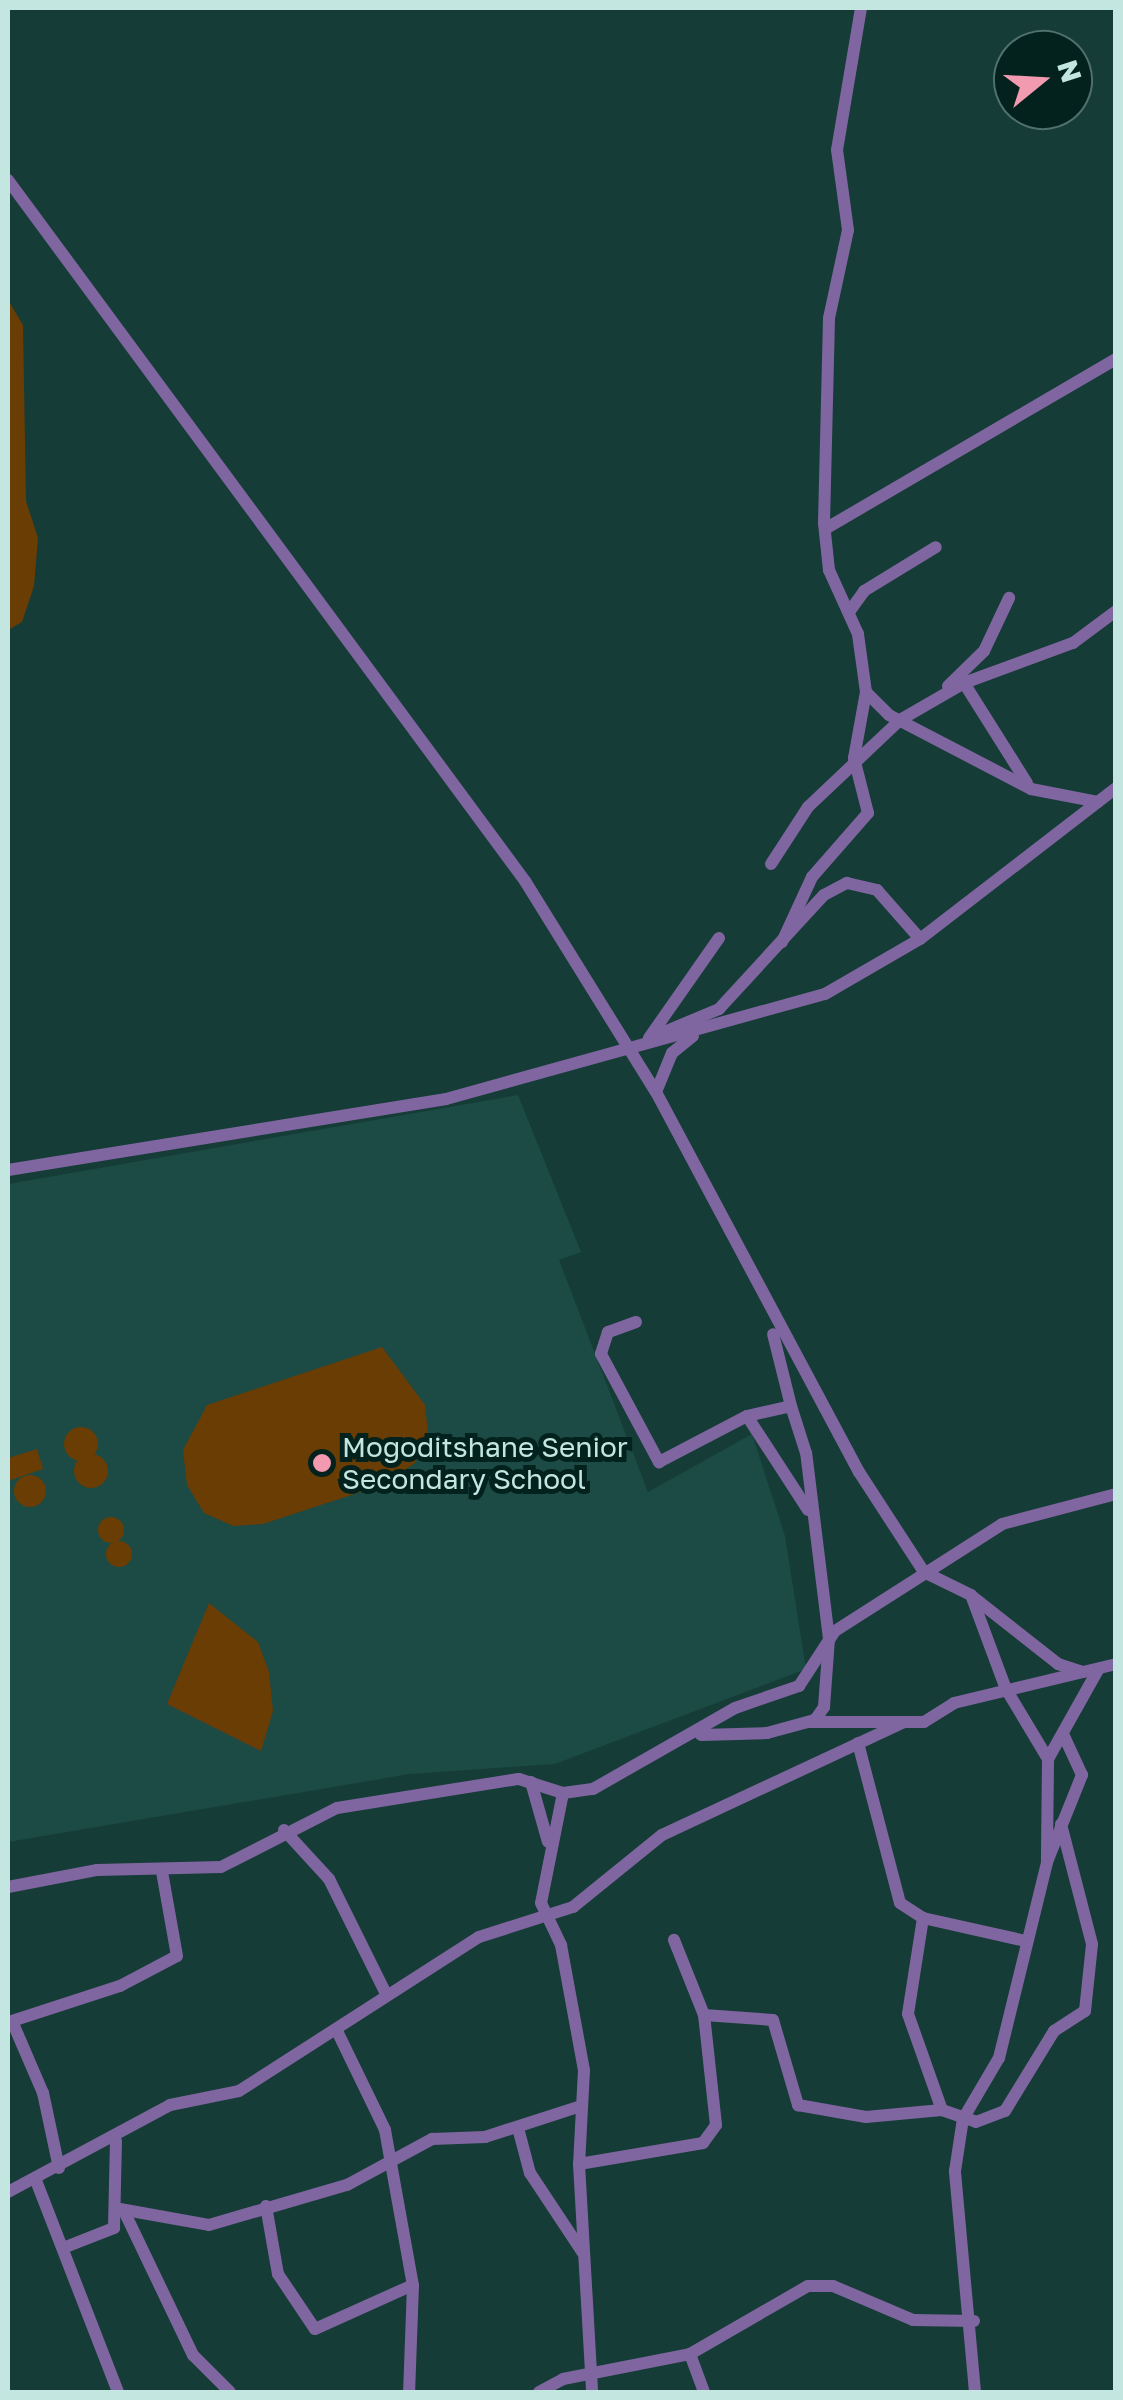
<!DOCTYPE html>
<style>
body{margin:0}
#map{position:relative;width:1123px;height:2400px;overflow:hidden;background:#153c37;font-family:"Golos Text",sans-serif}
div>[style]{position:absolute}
.built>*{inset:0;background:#1c4a44}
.green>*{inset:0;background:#693d04}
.round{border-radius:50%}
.minor>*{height:12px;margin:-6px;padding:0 6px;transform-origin:6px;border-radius:6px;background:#8066a0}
.dots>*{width:28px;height:28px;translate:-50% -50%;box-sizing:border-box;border:5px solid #03221e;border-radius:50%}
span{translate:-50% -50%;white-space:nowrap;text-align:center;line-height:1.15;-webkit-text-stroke:10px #03221e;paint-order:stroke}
.poi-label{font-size:28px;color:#c3e6e0}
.left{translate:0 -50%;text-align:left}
.frame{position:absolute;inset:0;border:10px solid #c3e6e0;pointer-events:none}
.north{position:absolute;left:993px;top:30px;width:100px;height:100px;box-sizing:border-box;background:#03221e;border:2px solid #50706c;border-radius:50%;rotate:72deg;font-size:28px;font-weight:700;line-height:40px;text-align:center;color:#c3e6e0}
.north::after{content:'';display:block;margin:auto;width:35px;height:45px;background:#f29aaf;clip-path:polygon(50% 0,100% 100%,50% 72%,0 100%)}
</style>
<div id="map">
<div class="built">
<div style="clip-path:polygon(518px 1095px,581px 1252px,559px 1260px,648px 1492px,752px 1434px,785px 1536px,806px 1669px,555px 1764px,410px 1774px,8px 1842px,8px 1184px)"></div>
</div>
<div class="green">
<div style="clip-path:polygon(8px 300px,23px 325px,26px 501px,38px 538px,34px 586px,22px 622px,8px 630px)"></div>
<div style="clip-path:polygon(382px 1347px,425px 1405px,428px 1433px,415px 1463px,382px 1485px,263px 1524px,233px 1526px,204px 1513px,187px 1485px,183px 1450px,207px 1405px)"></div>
<div class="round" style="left:64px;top:1427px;width:34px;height:34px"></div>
<div style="clip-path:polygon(37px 1449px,43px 1469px,8px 1481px,8px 1458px)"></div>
<div class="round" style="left:74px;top:1454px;width:34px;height:34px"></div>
<div class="round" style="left:14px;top:1475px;width:32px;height:32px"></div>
<div class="round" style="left:98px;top:1517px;width:26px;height:26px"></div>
<div class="round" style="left:106px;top:1541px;width:26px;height:26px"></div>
<div style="clip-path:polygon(209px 1603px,258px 1642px,269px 1672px,273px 1711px,261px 1751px,167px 1704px)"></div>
</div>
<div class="minor">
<div style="left:8px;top:180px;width:871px;rotate:53.59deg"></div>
<div style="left:525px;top:881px;width:248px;rotate:58.2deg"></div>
<div style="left:656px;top:1092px;width:431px;rotate:61.9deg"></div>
<div style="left:859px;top:1472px;width:119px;rotate:57deg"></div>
<div style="left:924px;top:1572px;width:52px;rotate:26.1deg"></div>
<div style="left:971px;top:1595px;width:100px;rotate:69.6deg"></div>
<div style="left:1006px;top:1689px;width:82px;rotate:59deg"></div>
<div style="left:1048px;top:1759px;width:103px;rotate:90.6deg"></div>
<div style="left:825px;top:529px;width:337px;rotate:-30.3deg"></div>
<div style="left:849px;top:612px;width:26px;rotate:-54deg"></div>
<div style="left:864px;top:591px;width:84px;rotate:-31.4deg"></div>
<div style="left:964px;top:683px;width:118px;rotate:57.8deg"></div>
<div style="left:948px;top:686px;width:50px;rotate:-44.2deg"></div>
<div style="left:984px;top:651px;width:59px;rotate:-64.7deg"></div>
<div style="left:866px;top:692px;width:33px;rotate:45deg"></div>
<div style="left:889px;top:715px;width:160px;rotate:27.5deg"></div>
<div style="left:1031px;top:789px;width:68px;rotate:11deg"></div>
<div style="left:771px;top:864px;width:68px;rotate:-57deg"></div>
<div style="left:808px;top:807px;width:127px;rotate:-43.4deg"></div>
<div style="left:900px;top:720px;width:74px;rotate:-30deg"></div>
<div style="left:964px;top:683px;width:116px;rotate:-20.2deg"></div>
<div style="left:1073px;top:643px;width:54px;rotate:-36.7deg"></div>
<div style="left:782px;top:942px;width:72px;rotate:-65.2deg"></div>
<div style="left:812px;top:877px;width:85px;rotate:-48.8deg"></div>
<div style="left:868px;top:813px;width:57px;rotate:-104.3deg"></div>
<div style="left:854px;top:758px;width:67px;rotate:-79.7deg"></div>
<div style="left:866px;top:692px;width:59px;rotate:-97.9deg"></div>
<div style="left:858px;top:634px;width:70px;rotate:-114.4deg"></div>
<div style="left:829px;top:570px;width:47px;rotate:-96.1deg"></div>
<div style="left:824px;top:523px;width:205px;rotate:-88.6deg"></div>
<div style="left:829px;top:318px;width:90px;rotate:-77.8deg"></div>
<div style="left:848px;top:230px;width:81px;rotate:-97.8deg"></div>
<div style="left:837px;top:150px;width:144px;rotate:-80.4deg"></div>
<div style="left:649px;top:1038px;width:122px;rotate:-55deg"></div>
<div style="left:650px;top:1038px;width:75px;rotate:-22.8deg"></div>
<div style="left:719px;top:1009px;width:155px;rotate:-47.4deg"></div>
<div style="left:824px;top:895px;width:26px;rotate:-28deg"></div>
<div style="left:847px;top:883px;width:31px;rotate:13deg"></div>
<div style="left:877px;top:890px;width:65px;rotate:48.7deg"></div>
<div style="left:656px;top:1092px;width:42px;rotate:-67.7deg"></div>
<div style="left:672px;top:1053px;width:27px;rotate:-39deg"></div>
<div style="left:8px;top:1170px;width:444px;rotate:-9.2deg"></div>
<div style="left:446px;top:1099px;width:393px;rotate:-15.5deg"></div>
<div style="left:825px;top:994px;width:110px;rotate:-30.1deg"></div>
<div style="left:920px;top:939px;width:247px;rotate:-37.6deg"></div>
<div style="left:636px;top:1322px;width:30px;rotate:160deg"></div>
<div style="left:608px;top:1332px;width:23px;rotate:108deg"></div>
<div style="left:601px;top:1354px;width:123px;rotate:61.8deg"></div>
<div style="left:659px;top:1462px;width:99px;rotate:-27.6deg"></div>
<div style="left:747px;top:1416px;width:45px;rotate:-12.8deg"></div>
<div style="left:791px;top:1406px;width:74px;rotate:-104deg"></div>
<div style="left:747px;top:1416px;width:112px;rotate:57deg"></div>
<div style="left:973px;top:1597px;width:108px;rotate:38.2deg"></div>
<div style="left:1058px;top:1664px;width:26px;rotate:18deg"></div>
<div style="left:810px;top:1722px;width:114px"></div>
<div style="left:924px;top:1722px;width:36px;rotate:-32deg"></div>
<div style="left:954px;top:1703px;width:167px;rotate:-13.5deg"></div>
<div style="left:701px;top:1735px;width:66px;rotate:-1.7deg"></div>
<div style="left:767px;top:1733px;width:50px;rotate:-15.2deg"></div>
<div style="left:815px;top:1720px;width:16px;rotate:-55deg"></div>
<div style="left:824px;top:1707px;width:68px;rotate:-85.8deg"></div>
<div style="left:829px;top:1639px;width:187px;rotate:-97deg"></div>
<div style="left:806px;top:1453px;width:49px;rotate:-107.7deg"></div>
<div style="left:858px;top:1743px;width:165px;rotate:75.3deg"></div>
<div style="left:900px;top:1903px;width:27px;rotate:33deg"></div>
<div style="left:923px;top:1918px;width:106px;rotate:12.6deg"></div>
<div style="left:1048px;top:1759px;width:102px;rotate:-60.7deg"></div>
<div style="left:531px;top:1782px;width:62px;rotate:74.2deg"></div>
<div style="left:563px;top:1793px;width:112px;rotate:101.3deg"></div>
<div style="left:541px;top:1903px;width:47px;rotate:64.5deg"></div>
<div style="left:561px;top:1945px;width:127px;rotate:79.6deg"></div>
<div style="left:584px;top:2070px;width:94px;rotate:93deg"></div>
<div style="left:579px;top:2164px;width:228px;rotate:86.7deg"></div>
<div style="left:284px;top:1830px;width:67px;rotate:47.4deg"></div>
<div style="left:329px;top:1879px;width:128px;rotate:63.6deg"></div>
<div style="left:8px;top:1887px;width:91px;rotate:-10.8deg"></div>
<div style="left:97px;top:1870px;width:124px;rotate:-1.4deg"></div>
<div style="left:221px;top:1867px;width:130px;rotate:-27deg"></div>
<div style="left:337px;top:1808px;width:184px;rotate:-9.1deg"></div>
<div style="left:519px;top:1779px;width:46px;rotate:17.7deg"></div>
<div style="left:563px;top:1793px;width:30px;rotate:-8deg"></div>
<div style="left:593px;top:1789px;width:163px;rotate:-29.7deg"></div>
<div style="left:735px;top:1708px;width:68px;rotate:-19deg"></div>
<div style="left:799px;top:1686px;width:66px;rotate:-56.8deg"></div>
<div style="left:835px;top:1631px;width:198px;rotate:-32.6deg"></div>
<div style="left:1002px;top:1524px;width:118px;rotate:-14.7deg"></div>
<div style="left:923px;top:1918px;width:97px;rotate:98.9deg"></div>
<div style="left:908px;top:2014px;width:102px;rotate:70.5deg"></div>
<div style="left:704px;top:2015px;width:69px;rotate:4.1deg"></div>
<div style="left:773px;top:2020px;width:89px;rotate:73.6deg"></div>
<div style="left:798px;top:2105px;width:69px;rotate:10deg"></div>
<div style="left:866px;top:2117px;width:76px;rotate:-5.3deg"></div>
<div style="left:942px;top:2110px;width:36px;rotate:19deg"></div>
<div style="left:976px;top:2122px;width:31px;rotate:-21deg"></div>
<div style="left:1005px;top:2111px;width:94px;rotate:-58.5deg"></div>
<div style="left:1054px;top:2031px;width:37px;rotate:-33deg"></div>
<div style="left:1085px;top:2011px;width:67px;rotate:-84deg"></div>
<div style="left:1092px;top:1944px;width:124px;rotate:-104.5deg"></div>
<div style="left:337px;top:2031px;width:110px;rotate:64.1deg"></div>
<div style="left:385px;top:2130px;width:158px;rotate:79.8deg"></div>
<div style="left:413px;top:2285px;width:107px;rotate:92.1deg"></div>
<div style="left:518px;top:2128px;width:47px;rotate:75.1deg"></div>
<div style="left:530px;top:2173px;width:96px;rotate:56.5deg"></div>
<div style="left:579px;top:2164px;width:126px;rotate:-9.6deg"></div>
<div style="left:703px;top:2143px;width:22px;rotate:-54deg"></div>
<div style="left:716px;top:2125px;width:111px;rotate:-96.2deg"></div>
<div style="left:704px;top:2015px;width:81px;rotate:-111.8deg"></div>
<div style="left:59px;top:2168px;width:77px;rotate:-102deg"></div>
<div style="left:43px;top:2093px;width:78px;rotate:-113.3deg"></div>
<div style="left:12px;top:2021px;width:114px;rotate:-18deg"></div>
<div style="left:120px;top:1986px;width:64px;rotate:-27.8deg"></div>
<div style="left:177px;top:1956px;width:85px;rotate:-100.1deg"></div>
<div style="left:35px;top:2178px;width:230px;rotate:68.8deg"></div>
<div style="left:8px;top:2192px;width:184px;rotate:-28.2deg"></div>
<div style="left:170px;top:2105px;width:70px;rotate:-11.5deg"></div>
<div style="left:239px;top:2091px;width:285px;rotate:-32.7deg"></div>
<div style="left:479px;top:1937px;width:99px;rotate:-17.7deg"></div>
<div style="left:573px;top:1907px;width:114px;rotate:-39deg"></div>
<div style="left:662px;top:1835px;width:267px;rotate:-25deg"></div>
<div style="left:266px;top:2206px;width:69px;rotate:80deg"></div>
<div style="left:278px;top:2274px;width:66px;rotate:56.1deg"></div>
<div style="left:315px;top:2329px;width:107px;rotate:-24.2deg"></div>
<div style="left:120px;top:2209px;width:90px;rotate:10.2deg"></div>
<div style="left:209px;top:2225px;width:144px;rotate:-16.2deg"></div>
<div style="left:347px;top:2185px;width:97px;rotate:-28.4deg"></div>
<div style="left:432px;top:2139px;width:53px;rotate:-2.2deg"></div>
<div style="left:485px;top:2137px;width:98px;rotate:-17.9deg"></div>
<div style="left:124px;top:2211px;width:160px;rotate:64.4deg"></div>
<div style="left:193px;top:2355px;width:52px;rotate:45deg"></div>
<div style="left:63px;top:2248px;width:55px;rotate:-21.4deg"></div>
<div style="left:114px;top:2228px;width:87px;rotate:-88.7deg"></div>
<div style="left:690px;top:2354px;width:40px;rotate:69.8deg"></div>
<div style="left:539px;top:2392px;width:27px;rotate:-28deg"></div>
<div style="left:563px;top:2379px;width:129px;rotate:-11.1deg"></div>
<div style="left:690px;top:2354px;width:136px;rotate:-30deg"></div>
<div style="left:808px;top:2286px;width:25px"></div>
<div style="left:833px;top:2286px;width:87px;rotate:23deg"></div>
<div style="left:913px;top:2320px;width:61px;rotate:0.9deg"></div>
<div style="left:975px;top:2392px;width:222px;rotate:-95.2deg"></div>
<div style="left:955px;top:2171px;width:53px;rotate:-81.3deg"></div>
<div style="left:963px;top:2119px;width:71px;rotate:-59.5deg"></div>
<div style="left:999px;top:2058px;width:202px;rotate:-76.2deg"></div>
<div style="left:1047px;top:1862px;width:94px;rotate:-68.1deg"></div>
<div style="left:1082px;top:1775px;width:43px;rotate:-114.8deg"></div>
</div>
<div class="dots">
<div style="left:322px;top:1463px;background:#f29aaf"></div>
</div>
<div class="poi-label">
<span class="left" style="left:342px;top:1463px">Mogoditshane Senior<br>Secondary School</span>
</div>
<div class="frame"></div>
<div class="north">N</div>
</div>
